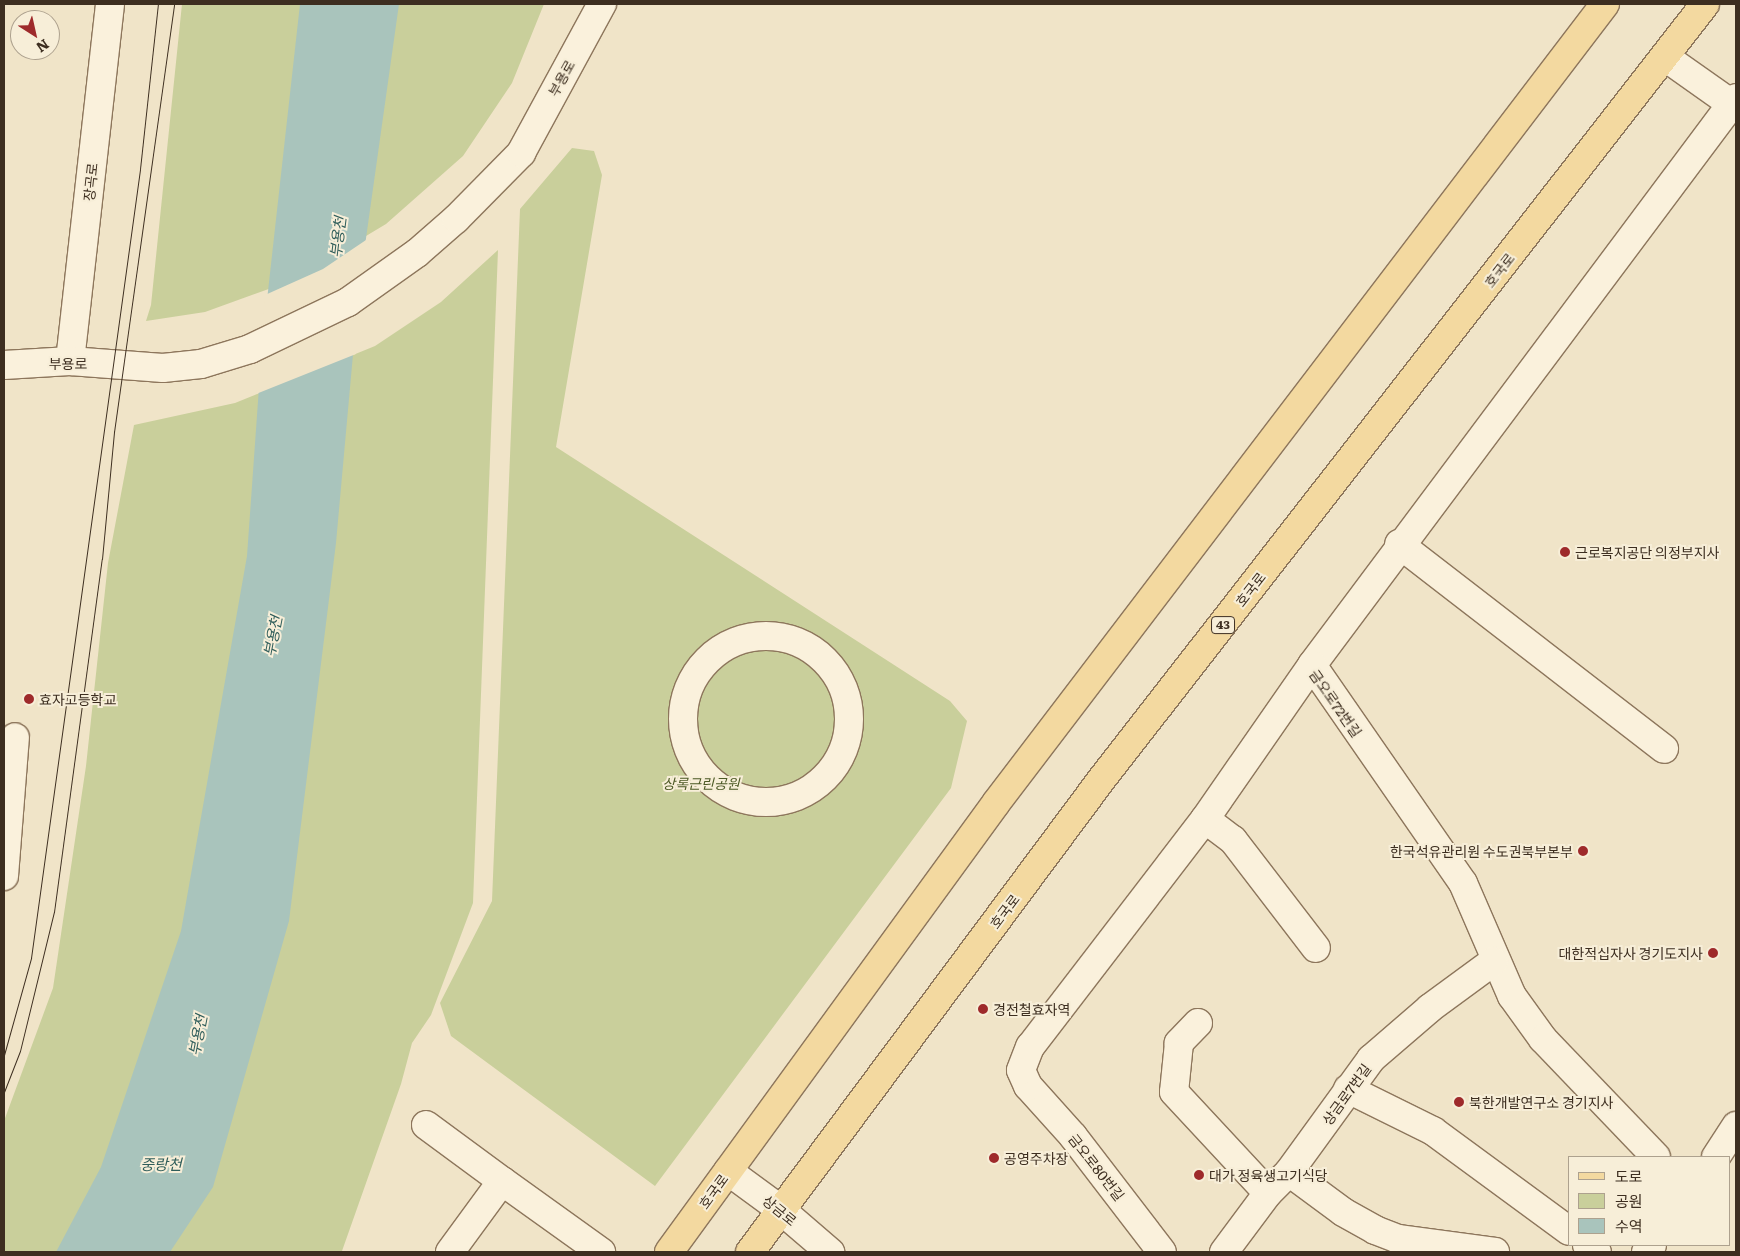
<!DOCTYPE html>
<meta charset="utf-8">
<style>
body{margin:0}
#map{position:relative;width:1740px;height:1256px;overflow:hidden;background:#f0e4c8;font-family:Literata,"Noto Sans KR",serif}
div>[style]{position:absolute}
.green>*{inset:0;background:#c9cf9b}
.water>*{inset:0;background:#a9c4bc}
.pier>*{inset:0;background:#f0e4c8}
.roads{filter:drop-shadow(1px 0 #8d765c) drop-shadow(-1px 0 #8d765c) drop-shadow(0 1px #8d765c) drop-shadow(0 -1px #8d765c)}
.minor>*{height:28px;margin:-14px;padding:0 14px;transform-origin:14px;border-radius:14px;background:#faf1dc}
.minor>.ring{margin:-14px;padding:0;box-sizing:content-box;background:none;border:28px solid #faf1dc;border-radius:50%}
.major>*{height:28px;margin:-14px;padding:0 14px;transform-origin:14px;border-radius:14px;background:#f3d9a0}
.tram>*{height:1px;margin:-0.5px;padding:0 0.5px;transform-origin:0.5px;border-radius:0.5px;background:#3d2e20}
.dots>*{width:14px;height:14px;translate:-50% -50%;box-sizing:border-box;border:2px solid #f7eed8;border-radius:50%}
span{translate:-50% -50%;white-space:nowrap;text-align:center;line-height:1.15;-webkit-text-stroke:4px #f7eed8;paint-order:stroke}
.shield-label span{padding:1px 4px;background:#f7eed8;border:1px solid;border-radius:4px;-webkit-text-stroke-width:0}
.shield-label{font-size:12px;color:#3d2e20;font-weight:700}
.street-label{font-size:14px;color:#3d2e20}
.poi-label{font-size:14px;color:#3d2e20}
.left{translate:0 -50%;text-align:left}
.right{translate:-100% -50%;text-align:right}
.park-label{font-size:14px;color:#4d5a26;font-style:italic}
.water-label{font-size:15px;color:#2f5d5a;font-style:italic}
.frame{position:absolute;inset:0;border:5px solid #3d2e20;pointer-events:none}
.legend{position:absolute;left:1568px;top:1156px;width:162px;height:90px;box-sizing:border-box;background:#f7eed8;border:1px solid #ada18e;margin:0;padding:6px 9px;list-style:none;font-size:15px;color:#3d2e20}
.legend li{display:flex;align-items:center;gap:10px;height:25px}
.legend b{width:25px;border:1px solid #ada18e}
.north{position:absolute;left:10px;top:10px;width:50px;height:50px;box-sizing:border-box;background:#f7eed8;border:1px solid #ada18e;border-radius:50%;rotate:145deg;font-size:14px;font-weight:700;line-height:20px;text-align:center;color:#3d2e20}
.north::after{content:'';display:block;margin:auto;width:18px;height:22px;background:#9e2a2b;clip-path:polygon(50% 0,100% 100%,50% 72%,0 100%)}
</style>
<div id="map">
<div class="green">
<div style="clip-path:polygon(182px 4px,544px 4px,512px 83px,463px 156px,386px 224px,291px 281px,205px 312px,146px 321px,151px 305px)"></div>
<div style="clip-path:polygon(572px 148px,594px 151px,602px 175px,556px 447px,950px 701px,967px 721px,951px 788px,655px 1186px,451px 1036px,440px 1003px,492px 901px,520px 209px)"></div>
<div style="clip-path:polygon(498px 250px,473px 903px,431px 1015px,412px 1043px,401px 1084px,342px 1251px,4px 1252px,4px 1121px,53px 988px,86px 766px,108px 563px,134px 425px,235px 403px,375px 346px,441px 302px)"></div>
</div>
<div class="water">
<div style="clip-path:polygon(300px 4px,399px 4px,359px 288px,336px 543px,289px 921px,213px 1187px,170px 1252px,56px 1252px,101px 1167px,181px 931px,247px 556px,262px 345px)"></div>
</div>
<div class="pier">
<div style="clip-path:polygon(369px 238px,356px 354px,256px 394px,265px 295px,323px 269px)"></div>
</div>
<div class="roads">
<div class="minor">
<div style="left:1665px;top:57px;width:87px;rotate:35.2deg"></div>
<div style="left:70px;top:361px;width:359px;rotate:-83.6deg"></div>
<div style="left:4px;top:365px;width:66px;rotate:-3.5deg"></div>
<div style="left:70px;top:361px;width:93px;rotate:4.3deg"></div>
<div style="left:163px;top:368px;width:38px;rotate:-6deg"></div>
<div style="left:201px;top:364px;width:51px;rotate:-17deg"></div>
<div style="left:250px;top:349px;width:109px;rotate:-25.6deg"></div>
<div style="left:348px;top:302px;width:85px;rotate:-35.4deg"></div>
<div style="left:417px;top:253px;width:52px;rotate:-41.1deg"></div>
<div style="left:456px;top:219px;width:93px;rotate:-45.4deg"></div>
<div style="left:521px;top:153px;width:170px;rotate:-61.5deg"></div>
<div style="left:1399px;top:544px;width:335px;rotate:37.7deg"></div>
<div class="ring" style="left:683px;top:636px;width:138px;height:138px"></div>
<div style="left:1312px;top:665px;width:708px;rotate:-53.21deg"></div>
<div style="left:1205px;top:819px;width:35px;rotate:37deg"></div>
<div style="left:1233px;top:840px;width:136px;rotate:52.5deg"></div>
<div style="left:4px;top:876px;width:139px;rotate:-85.5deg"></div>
<div style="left:1198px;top:1023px;width:28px;rotate:134deg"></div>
<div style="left:1179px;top:1043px;width:49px;rotate:95.8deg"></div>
<div style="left:1174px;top:1092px;width:138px;rotate:47.1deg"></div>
<div style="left:1348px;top:1089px;width:95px;rotate:26.3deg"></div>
<div style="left:1433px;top:1131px;width:169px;rotate:36.3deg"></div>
<div style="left:426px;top:1125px;width:94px;rotate:36.4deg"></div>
<div style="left:1716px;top:1157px;width:37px;rotate:-57deg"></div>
<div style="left:728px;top:1171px;width:66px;rotate:36.3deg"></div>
<div style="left:781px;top:1210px;width:65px;rotate:40.6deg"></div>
<div style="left:1289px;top:1172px;width:67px;rotate:36.5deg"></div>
<div style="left:1343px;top:1212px;width:37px;rotate:29deg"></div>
<div style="left:1375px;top:1230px;width:25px;rotate:21deg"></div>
<div style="left:1398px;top:1239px;width:98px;rotate:7.6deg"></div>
<div style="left:1587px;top:1245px;width:12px;rotate:35deg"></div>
<div style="left:450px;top:1252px;width:88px;rotate:-53.8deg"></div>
<div style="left:502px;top:1181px;width:122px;rotate:35.6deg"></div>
<div style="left:1162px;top:1252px;width:146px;rotate:-127.5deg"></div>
<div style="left:1073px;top:1136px;width:67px;rotate:-132deg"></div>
<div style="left:1028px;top:1086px;width:17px;rotate:-114deg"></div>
<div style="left:1021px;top:1070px;width:25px;rotate:-69deg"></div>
<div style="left:1030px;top:1047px;width:287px;rotate:-52.5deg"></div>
<div style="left:1205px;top:819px;width:188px;rotate:-55.2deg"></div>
<div style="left:1312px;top:665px;width:265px;rotate:55.3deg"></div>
<div style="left:1463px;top:883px;width:123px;rotate:66.6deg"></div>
<div style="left:1512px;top:996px;width:53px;rotate:54.2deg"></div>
<div style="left:1543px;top:1039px;width:163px;rotate:46.2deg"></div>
<div style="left:1224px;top:1252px;width:74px;rotate:-53.3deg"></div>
<div style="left:1268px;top:1193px;width:30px;rotate:-45deg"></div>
<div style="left:1289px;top:1172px;width:140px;rotate:-54deg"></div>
<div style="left:1371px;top:1059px;width:78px;rotate:-40.8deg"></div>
<div style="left:1430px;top:1008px;width:79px;rotate:-36.3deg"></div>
<div style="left:1646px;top:1252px;width:9px;rotate:-49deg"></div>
</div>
<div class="major">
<div style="left:669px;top:1252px;width:555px;rotate:-53.93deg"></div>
<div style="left:996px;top:803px;width:1005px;rotate:-52.69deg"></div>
<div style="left:750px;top:1252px;width:588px;rotate:-53.36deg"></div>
<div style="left:1101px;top:780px;width:983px;rotate:-52.1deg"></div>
</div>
</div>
<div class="tram">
<div style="left:4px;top:1055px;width:101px;rotate:-74.4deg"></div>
<div style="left:31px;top:958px;width:796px;rotate:-82.13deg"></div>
<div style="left:140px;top:169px;width:166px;rotate:-83.8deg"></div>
<div style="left:4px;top:1092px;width:44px;rotate:-68.7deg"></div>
<div style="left:20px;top:1051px;width:143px;rotate:-76.3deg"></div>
<div style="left:54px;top:912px;width:356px;rotate:-82.3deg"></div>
<div style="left:102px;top:559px;width:128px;rotate:-84.6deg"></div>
<div style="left:114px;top:432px;width:432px;rotate:-82deg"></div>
</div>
<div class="dots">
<div style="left:1565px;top:552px;background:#9e2a2b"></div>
<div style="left:29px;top:699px;background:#9e2a2b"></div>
<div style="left:1583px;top:851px;background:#9e2a2b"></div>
<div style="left:1713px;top:953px;background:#9e2a2b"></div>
<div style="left:983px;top:1009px;background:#9e2a2b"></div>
<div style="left:1459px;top:1102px;background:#9e2a2b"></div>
<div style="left:994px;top:1158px;background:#9e2a2b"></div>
<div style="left:1199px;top:1175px;background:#9e2a2b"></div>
</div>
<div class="shield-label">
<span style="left:1223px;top:625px">43</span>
</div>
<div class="street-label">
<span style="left:561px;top:78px;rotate:-61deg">부용로</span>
<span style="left:90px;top:182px;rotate:-84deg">장곡로</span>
<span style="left:1499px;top:270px;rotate:-52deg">호국로</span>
<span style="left:68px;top:363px">부용로</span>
<span style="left:1250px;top:589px;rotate:-52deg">호국로</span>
<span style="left:1336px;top:703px;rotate:55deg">금오로72번길</span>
<span style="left:1004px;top:911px;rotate:-53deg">호국로</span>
<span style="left:1346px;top:1094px;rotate:-54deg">상금로7번길</span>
<span style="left:1097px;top:1167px;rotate:52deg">금오로80번길</span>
<span style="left:713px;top:1191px;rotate:-54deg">호국로</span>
<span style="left:780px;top:1210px;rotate:39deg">상금로</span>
</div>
<div class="poi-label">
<span class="left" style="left:1575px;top:552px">근로복지공단 의정부지사</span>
<span class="left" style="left:39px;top:699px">효자고등학교</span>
<span class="right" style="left:1573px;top:851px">한국석유관리원 수도권북부본부</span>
<span class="right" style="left:1703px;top:953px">대한적십자사 경기도지사</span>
<span class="left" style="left:993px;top:1009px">경전철효자역</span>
<span class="left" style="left:1469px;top:1102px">북한개발연구소 경기지사</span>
<span class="left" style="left:1004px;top:1158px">공영주차장</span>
<span class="left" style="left:1209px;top:1175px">대가 정육생고기식당</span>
</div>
<div class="park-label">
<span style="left:701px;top:783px">상록근린공원</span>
</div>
<div class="water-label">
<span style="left:337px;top:237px;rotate:-83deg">부용천</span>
<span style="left:272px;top:636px;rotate:-79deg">부용천</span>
<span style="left:197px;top:1035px;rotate:-79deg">부용천</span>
<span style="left:161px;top:1164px">중랑천</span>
</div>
<div class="frame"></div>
<ul class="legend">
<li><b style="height:6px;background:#f3d9a0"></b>도로</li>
<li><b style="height:14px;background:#c9cf9b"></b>공원</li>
<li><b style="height:14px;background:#a9c4bc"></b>수역</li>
</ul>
<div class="north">N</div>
</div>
